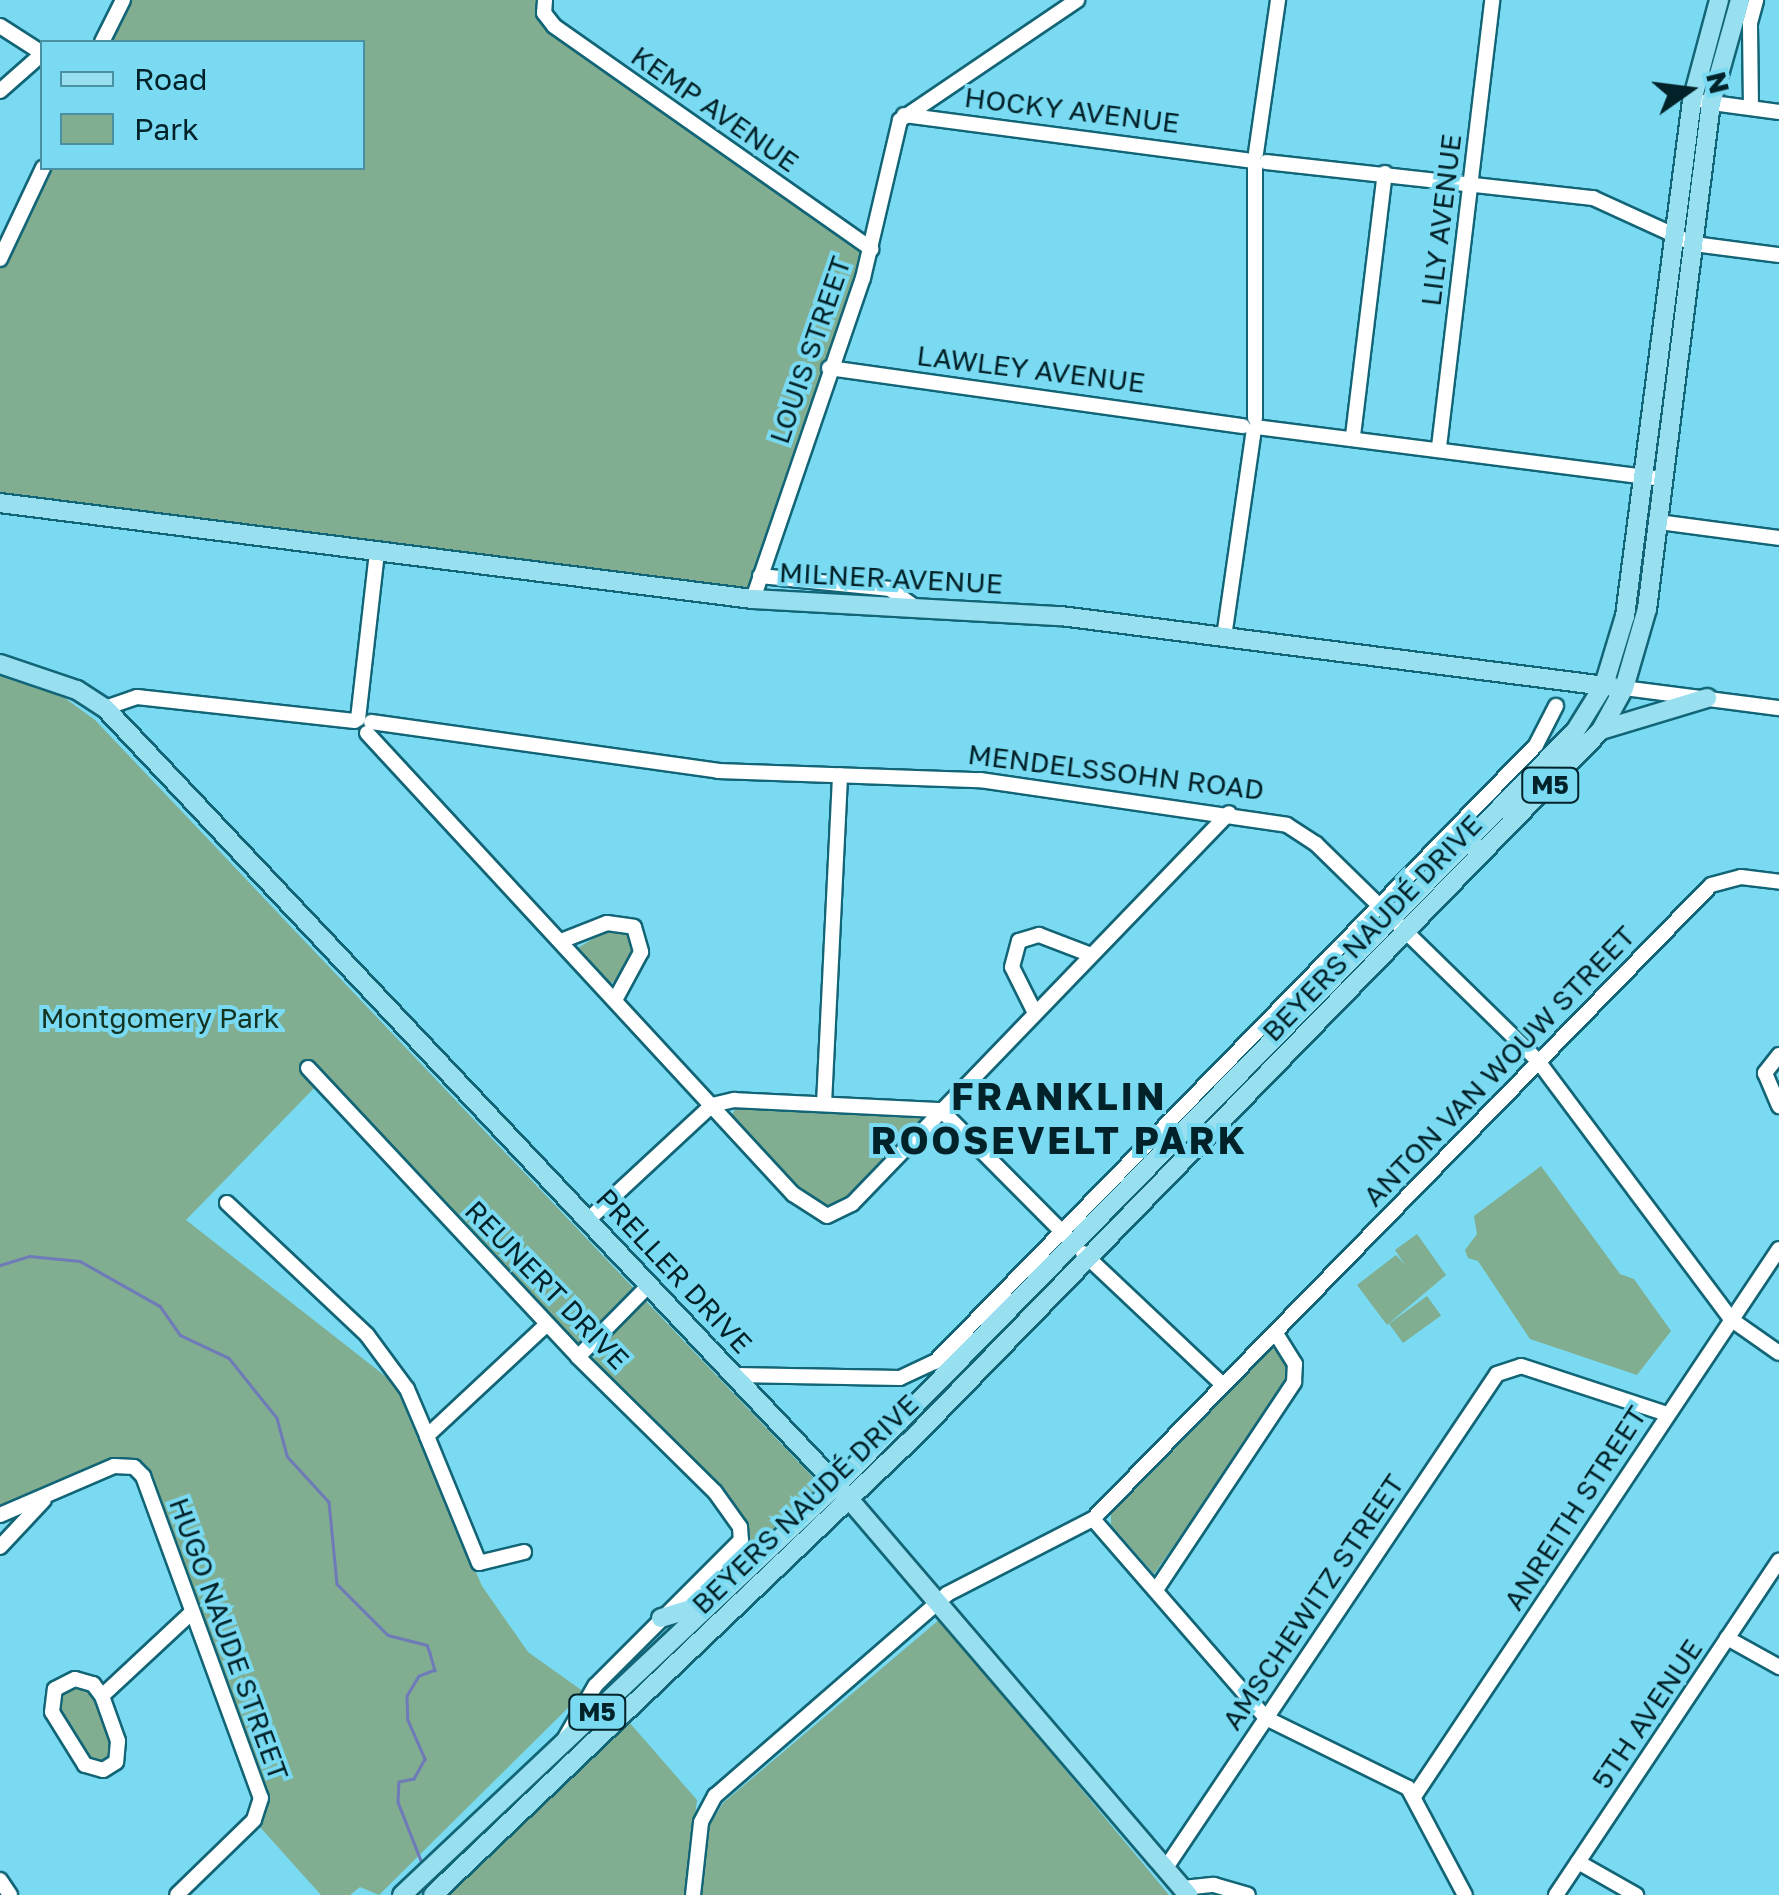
<!DOCTYPE html>
<meta charset="utf-8">
<style>
body{margin:0}
#map{position:relative;width:1779px;height:1895px;overflow:hidden;background:#79daf2;font-family:"Golos Text",sans-serif}
div>[style]{position:absolute}
.green>*{inset:0;background:#81ad90;transform-origin:0 0}
.stream>*{height:2.5px;margin:-1.25px;padding:0 1.25px;transform-origin:1.25px;border-radius:1.25px;background:#6f7ab8}
.roads{filter:drop-shadow(2px 0 #126576) drop-shadow(-2px 0 #126576) drop-shadow(0 2px #126576) drop-shadow(0 -2px #126576)}
.minor>*{height:14px;margin:-7px;padding:0 7px;transform-origin:7px;border-radius:7px;background:#fff}
.major>*{height:18px;margin:-9px;padding:0 9px;transform-origin:9px;border-radius:9px;background:#98dfef}
span{translate:-50% -50%;white-space:nowrap;text-align:center;line-height:1.15;-webkit-text-stroke:8px #79daf2;paint-order:stroke}
.shield-label span{padding:2px 8px;background:#79daf2;border:2px solid;border-radius:8px;-webkit-text-stroke-width:0}
.shield-label{font-size:25px;color:#022229;font-weight:700}
.street-label{font-size:28px;color:#022229}
.park-label{font-size:28px;color:#143321}
.district-label{font-size:38px;color:#022229;font-weight:700;letter-spacing:2.5px}
.legend{position:absolute;left:40px;top:40px;width:325px;height:130px;box-sizing:border-box;background:#79daf2;border:2px solid #4990a2;margin:0;padding:12px 18px;list-style:none;font-size:30px;color:#022229}
.legend li{display:flex;align-items:center;gap:20px;height:50px}
.legend b{width:50px;border:2px solid #4990a2}
.north{position:absolute;left:1639px;top:40px;width:100px;height:100px;-webkit-text-stroke:8px #79daf2;paint-order:stroke;rotate:76deg;font-size:28px;font-weight:700;line-height:40px;text-align:center;color:#022229}
.north::after{content:'';display:block;margin:auto;width:35px;height:45px;background:#022229;clip-path:polygon(50% 0,100% 100%,50% 72%,0 100%)}
</style>
<div id="map">
<div class="green">
<div style="clip-path:polygon(126px 0,545px 0,545px 18px,871px 249px,753px 599px,0 503px,0 262px,45px 168px,362px 168px,362px 42px,105px 42px)"></div>
<div style="clip-path:polygon(0 676px,62px 696px,95px 720px,827px 1492px,749px 1557px,737px 1549px,726px 1512px,318px 1084px,186px 1220px,394px 1383px,482px 1586px,528px 1652px,584px 1692px,379px 1895px,360px 1887px,350px 1895px,321px 1895px,260px 1827px,261px 1790px,147px 1482px,118px 1465px,0 1509px)"></div>
<div style="clip-path:polygon(612px 927px,630px 929px,640px 946px,618px 984px,606px 981px,578px 948px)"></div>
<div style="clip-path:polygon(737px 1107px,918px 1116px,923px 1123px,852px 1204px,819px 1214px,729px 1118px)"></div>
<div style="clip-path:polygon(1541px 1166px,1620px 1274px,1634px 1279px,1671px 1331px,1637px 1375px,1530px 1339px,1478px 1261px,1468px 1258px,1465px 1250px,1477px 1234px,1474px 1216px)"></div>
<div style="clip-path:polygon(1417px 1234px,1446px 1275px,1387px 1325px,1357px 1285px,1396px 1255px,1405px 1265px,1395px 1250px)"></div>
<div style="left:1427px;top:1296px;width:24px;height:47px;rotate:54deg"></div>
<div style="clip-path:polygon(1278px 1345px,1292px 1376px,1154px 1574px,1111px 1525px,1111px 1511px,1269px 1347px)"></div>
<div style="clip-path:polygon(940px 1619px,1169px 1895px,702px 1895px,709px 1826px,723px 1803px)"></div>
<div style="clip-path:polygon(65px 1685px,88px 1687px,96px 1698px,114px 1754px,103px 1764px,87px 1757px,58px 1710px,57px 1694px)"></div>
<div style="clip-path:polygon(629px 1722px,697px 1800px,685px 1895px,446px 1895px)"></div>
</div>
<div class="stream">
<div style="left:0;top:1265px;width:30px;rotate:-17deg"></div>
<div style="left:29px;top:1256px;width:51px;rotate:5.6deg"></div>
<div style="left:80px;top:1261px;width:92px;rotate:29.4deg"></div>
<div style="left:160px;top:1306px;width:35px;rotate:55deg"></div>
<div style="left:180px;top:1335px;width:54px;rotate:25.1deg"></div>
<div style="left:229px;top:1358px;width:77px;rotate:51.3deg"></div>
<div style="left:277px;top:1418px;width:39px;rotate:75deg"></div>
<div style="left:287px;top:1456px;width:62px;rotate:47.6deg"></div>
<div style="left:329px;top:1502px;width:82px;rotate:84.4deg"></div>
<div style="left:337px;top:1584px;width:72px;rotate:45deg"></div>
<div style="left:388px;top:1635px;width:40px;rotate:14.4deg"></div>
<div style="left:427px;top:1645px;width:9px;rotate:69deg"></div>
<div style="left:430px;top:1653px;width:18px;rotate:74deg"></div>
<div style="left:435px;top:1670px;width:17px;rotate:159deg"></div>
<div style="left:419px;top:1676px;width:23px;rotate:121deg"></div>
<div style="left:407px;top:1696px;width:24px;rotate:88deg"></div>
<div style="left:408px;top:1720px;width:43px;rotate:66.4deg"></div>
<div style="left:425px;top:1759px;width:23px;rotate:119deg"></div>
<div style="left:414px;top:1779px;width:15px;rotate:169deg"></div>
<div style="left:399px;top:1782px;width:20px;rotate:93deg"></div>
<div style="left:398px;top:1802px;width:66px;rotate:68.5deg"></div>
</div>
<div class="roads">
<div class="minor">
<div style="left:545px;top:0;width:13px;rotate:94deg"></div>
<div style="left:544px;top:13px;width:16px;rotate:52deg"></div>
<div style="left:554px;top:26px;width:388px;rotate:35.1deg"></div>
<div style="left:0;top:26px;width:50px;rotate:32.7deg"></div>
<div style="left:102px;top:42px;width:47px;rotate:-63.4deg"></div>
<div style="left:0;top:91px;width:56px;rotate:-41.4deg"></div>
<div style="left:1705px;top:102px;width:75px;rotate:7.7deg"></div>
<div style="left:1751px;top:108px;width:85px;rotate:-90.7deg"></div>
<div style="left:1750px;top:23px;width:24px;rotate:-75deg"></div>
<div style="left:904px;top:115px;width:352px;rotate:7.5deg"></div>
<div style="left:1256px;top:153px;width:155px;rotate:-81.8deg"></div>
<div style="left:1266px;top:162px;width:329px;rotate:6.3deg"></div>
<div style="left:1593px;top:198px;width:111px;rotate:24.5deg"></div>
<div style="left:1694px;top:244px;width:86px;rotate:7.4deg"></div>
<div style="left:1255px;top:164px;width:254px;rotate:90deg"></div>
<div style="left:0;top:259px;width:101px;rotate:-64.7deg"></div>
<div style="left:829px;top:368px;width:418px;rotate:8deg"></div>
<div style="left:1256px;top:427px;width:411px;rotate:7.3deg"></div>
<div style="left:1353px;top:436px;width:265px;rotate:-83.1deg"></div>
<div style="left:1439px;top:447px;width:450px;rotate:-83.2deg"></div>
<div style="left:1659px;top:522px;width:121px;rotate:7.6deg"></div>
<div style="left:760px;top:576px;width:131px;rotate:5.7deg"></div>
<div style="left:890px;top:589px;width:31px;rotate:36deg"></div>
<div style="left:753px;top:599px;width:339px;rotate:-71.1deg"></div>
<div style="left:863px;top:278px;width:162px;rotate:-76.8deg"></div>
<div style="left:900px;top:120px;width:214px;rotate:-34.1deg"></div>
<div style="left:1224px;top:637px;width:209px;rotate:-81.8deg"></div>
<div style="left:1624px;top:688px;width:156px;rotate:7.4deg"></div>
<div style="left:105px;top:708px;width:34px;rotate:-19deg"></div>
<div style="left:137px;top:697px;width:219px;rotate:6.3deg"></div>
<div style="left:358px;top:719px;width:169px;rotate:-83.5deg"></div>
<div style="left:371px;top:722px;width:350px;rotate:8deg"></div>
<div style="left:718px;top:771px;width:262px;rotate:2deg"></div>
<div style="left:980px;top:780px;width:310px;rotate:8.3deg"></div>
<div style="left:1287px;top:825px;width:35px;rotate:33deg"></div>
<div style="left:1316px;top:844px;width:310px;rotate:44.3deg"></div>
<div style="left:1538px;top:1061px;width:324px;rotate:53.2deg"></div>
<div style="left:1732px;top:1320px;width:57px;rotate:35.1deg"></div>
<div style="left:367px;top:733px;width:628px;rotate:47.26deg"></div>
<div style="left:793px;top:1194px;width:40px;rotate:32.9deg"></div>
<div style="left:827px;top:1216px;width:28px;rotate:-26deg"></div>
<div style="left:852px;top:1204px;width:543px;rotate:-46.04deg"></div>
<div style="left:561px;top:941px;width:49px;rotate:-21.4deg"></div>
<div style="left:607px;top:923px;width:27px;rotate:8deg"></div>
<div style="left:634px;top:927px;width:26px;rotate:74deg"></div>
<div style="left:641px;top:952px;width:55px;rotate:118.4deg"></div>
<div style="left:1035px;top:1013px;width:51px;rotate:-116.6deg"></div>
<div style="left:1012px;top:967px;width:27px;rotate:-75deg"></div>
<div style="left:1019px;top:941px;width:21px;rotate:-17deg"></div>
<div style="left:1039px;top:935px;width:56px;rotate:21deg"></div>
<div style="left:1779px;top:1055px;width:23px;rotate:128deg"></div>
<div style="left:1765px;top:1073px;width:36px;rotate:67deg"></div>
<div style="left:308px;top:1068px;width:396px;rotate:46.9deg"></div>
<div style="left:578px;top:1357px;width:192px;rotate:44.6deg"></div>
<div style="left:715px;top:1492px;width:43px;rotate:54.5deg"></div>
<div style="left:740px;top:1527px;width:13px;rotate:86deg"></div>
<div style="left:741px;top:1540px;width:206px;rotate:135deg"></div>
<div style="left:595px;top:1686px;width:62px;rotate:119.9deg"></div>
<div style="left:824px;top:1104px;width:329px;rotate:-87.2deg"></div>
<div style="left:227px;top:1203px;width:192px;rotate:43.3deg"></div>
<div style="left:367px;top:1335px;width:67px;rotate:53.5deg"></div>
<div style="left:407px;top:1389px;width:51px;rotate:66.9deg"></div>
<div style="left:588px;top:1220px;width:169px;rotate:-42.8deg"></div>
<div style="left:712px;top:1105px;width:23px;rotate:-13deg"></div>
<div style="left:734px;top:1100px;width:207px;rotate:2.8deg"></div>
<div style="left:941px;top:1110px;width:180px;rotate:45.2deg"></div>
<div style="left:1083px;top:1253px;width:192px;rotate:43.3deg"></div>
<div style="left:578px;top:1357px;width:101px;rotate:-45.4deg"></div>
<div style="left:735px;top:1375px;width:165px;rotate:1deg"></div>
<div style="left:900px;top:1378px;width:38px;rotate:-25deg"></div>
<div style="left:935px;top:1362px;width:861px;rotate:-45.75deg"></div>
<div style="left:1536px;top:745px;width:44px;rotate:-62.9deg"></div>
<div style="left:0;top:1515px;width:124px;rotate:-23.3deg"></div>
<div style="left:114px;top:1466px;width:20px;rotate:3deg"></div>
<div style="left:134px;top:1467px;width:13px;rotate:45deg"></div>
<div style="left:143px;top:1476px;width:343px;rotate:69.9deg"></div>
<div style="left:261px;top:1798px;width:23px;rotate:108deg"></div>
<div style="left:254px;top:1820px;width:107px;rotate:135.8deg"></div>
<div style="left:1093px;top:1519px;width:264px;rotate:49deg"></div>
<div style="left:1266px;top:1718px;width:158px;rotate:26.2deg"></div>
<div style="left:1408px;top:1788px;width:121px;rotate:62deg"></div>
<div style="left:0;top:1547px;width:64px;rotate:-46.9deg"></div>
<div style="left:524px;top:1552px;width:46px;rotate:166.3deg"></div>
<div style="left:479px;top:1563px;width:137px;rotate:-112.3deg"></div>
<div style="left:427px;top:1436px;width:164px;rotate:-43deg"></div>
<div style="left:1156px;top:1590px;width:250px;rotate:-56.4deg"></div>
<div style="left:1294px;top:1382px;width:18px;rotate:-87deg"></div>
<div style="left:1295px;top:1364px;width:36px;rotate:-122deg"></div>
<div style="left:1727px;top:1638px;width:60px;rotate:29.1deg"></div>
<div style="left:75px;top:1679px;width:19px;rotate:16deg"></div>
<div style="left:93px;top:1684px;width:15px;rotate:53deg"></div>
<div style="left:102px;top:1696px;width:48px;rotate:70.4deg"></div>
<div style="left:118px;top:1741px;width:21px;rotate:95deg"></div>
<div style="left:116px;top:1762px;width:15px;rotate:148deg"></div>
<div style="left:103px;top:1770px;width:19px;rotate:-164deg"></div>
<div style="left:85px;top:1765px;width:62px;rotate:-121.9deg"></div>
<div style="left:52px;top:1712px;width:23px;rotate:-83deg"></div>
<div style="left:55px;top:1689px;width:22px;rotate:-27deg"></div>
<div style="left:102px;top:1696px;width:123px;rotate:-43deg"></div>
<div style="left:1415px;top:1795px;width:656px;rotate:-56.31deg"></div>
<div style="left:1578px;top:1862px;width:67px;rotate:29.6deg"></div>
<div style="left:1165px;top:1869px;width:596px;rotate:-56.15deg"></div>
<div style="left:1497px;top:1374px;width:25px;rotate:-18deg"></div>
<div style="left:1521px;top:1366px;width:154px;rotate:18.2deg"></div>
<div style="left:0;top:1880px;width:18px;rotate:56deg"></div>
<div style="left:1183px;top:1888px;width:31px;rotate:-6deg"></div>
<div style="left:1214px;top:1885px;width:35px;rotate:16deg"></div>
<div style="left:693px;top:1895px;width:73px;rotate:-83.7deg"></div>
<div style="left:701px;top:1822px;width:30px;rotate:-62deg"></div>
<div style="left:715px;top:1796px;width:308px;rotate:-41deg"></div>
<div style="left:947px;top:1594px;width:164px;rotate:-27.2deg"></div>
<div style="left:1093px;top:1519px;width:885px;rotate:-45.73deg"></div>
<div style="left:1711px;top:885px;width:31px;rotate:-15deg"></div>
<div style="left:1741px;top:877px;width:38px;rotate:7deg"></div>
<div style="left:1556px;top:1895px;width:402px;rotate:-56.3deg"></div>
</div>
<div class="major">
<div style="left:0;top:503px;width:759px;rotate:7.27deg"></div>
<div style="left:753px;top:599px;width:308px;rotate:3.2deg"></div>
<div style="left:1061px;top:616px;width:557px;rotate:7.33deg"></div>
<div style="left:0;top:664px;width:81px;rotate:18.7deg"></div>
<div style="left:77px;top:690px;width:33px;rotate:33deg"></div>
<div style="left:105px;top:708px;width:1067px;rotate:46.71deg"></div>
<div style="left:837px;top:1485px;width:540px;rotate:49.43deg"></div>
<div style="left:1601px;top:730px;width:111px;rotate:-16.8deg"></div>
<div style="left:661px;top:1618px;width:48px;rotate:-16.9deg"></div>
<div style="left:402px;top:1895px;width:598px;rotate:-43.31deg"></div>
<div style="left:837px;top:1485px;width:1056px;rotate:-45.61deg"></div>
<div style="left:1576px;top:730px;width:53px;rotate:-58.1deg"></div>
<div style="left:1604px;top:685px;width:72px;rotate:-73.1deg"></div>
<div style="left:1625px;top:616px;width:519px;rotate:-82.59deg"></div>
<div style="left:1692px;top:101px;width:105px;rotate:-75deg"></div>
<div style="left:433px;top:1895px;width:666px;rotate:-43.6deg"></div>
<div style="left:915px;top:1436px;width:984px;rotate:-45.82deg"></div>
<div style="left:1601px;top:730px;width:48px;rotate:-61.3deg"></div>
<div style="left:1624px;top:688px;width:82px;rotate:-73.8deg"></div>
<div style="left:1647px;top:609px;width:510px;rotate:-82.79deg"></div>
<div style="left:1711px;top:103px;width:107px;rotate:-74.3deg"></div>
</div>
</div>
<div class="shield-label">
<span style="left:1550px;top:785px">M5</span>
<span style="left:597px;top:1712px">M5</span>
</div>
<div class="street-label">
<span style="left:715px;top:109px;rotate:35deg">KEMP AVENUE</span>
<span style="left:1072px;top:110px;rotate:7deg">HOCKY AVENUE</span>
<span style="left:1441px;top:220px;rotate:-83deg">LILY AVENUE</span>
<span style="left:810px;top:350px;rotate:-71deg">LOUIS STREET</span>
<span style="left:1031px;top:369px;rotate:7deg">LAWLEY AVENUE</span>
<span style="left:891px;top:578px;rotate:3deg">MILNER AVENUE</span>
<span style="left:1116px;top:772px;rotate:7deg">MENDELSSOHN ROAD</span>
<span style="left:1372px;top:928px;rotate:-46deg">BEYERS NAUDÉ DRIVE</span>
<span style="left:1499px;top:1066px;rotate:-46deg">ANTON VAN WOUW STREET</span>
<span style="left:674px;top:1271px;rotate:47deg">PRELLER DRIVE</span>
<span style="left:547px;top:1285px;rotate:46deg">REUNERT DRIVE</span>
<span style="left:805px;top:1504px;rotate:-44deg">BEYERS NAUDÉ DRIVE</span>
<span style="left:1575px;top:1508px;rotate:-57deg">ANREITH STREET</span>
<span style="left:1313px;top:1602px;rotate:-56deg">AMSCHEWITZ STREET</span>
<span style="left:229px;top:1639px;rotate:70deg">HUGO NAUDE STREET</span>
<span style="left:1647px;top:1714px;rotate:-56deg">5TH AVENUE</span>
</div>
<div class="park-label">
<span style="left:160px;top:1018px">Montgomery Park</span>
</div>
<div class="district-label">
<span style="left:1059px;top:1118px">FRANKLIN<br>ROOSEVELT PARK</span>
</div>
<ul class="legend">
<li><b style="height:12px;background:#98dfef"></b>Road</li>
<li><b style="height:28px;background:#81ad90"></b>Park</li>
</ul>
<div class="north">N</div>
</div>
